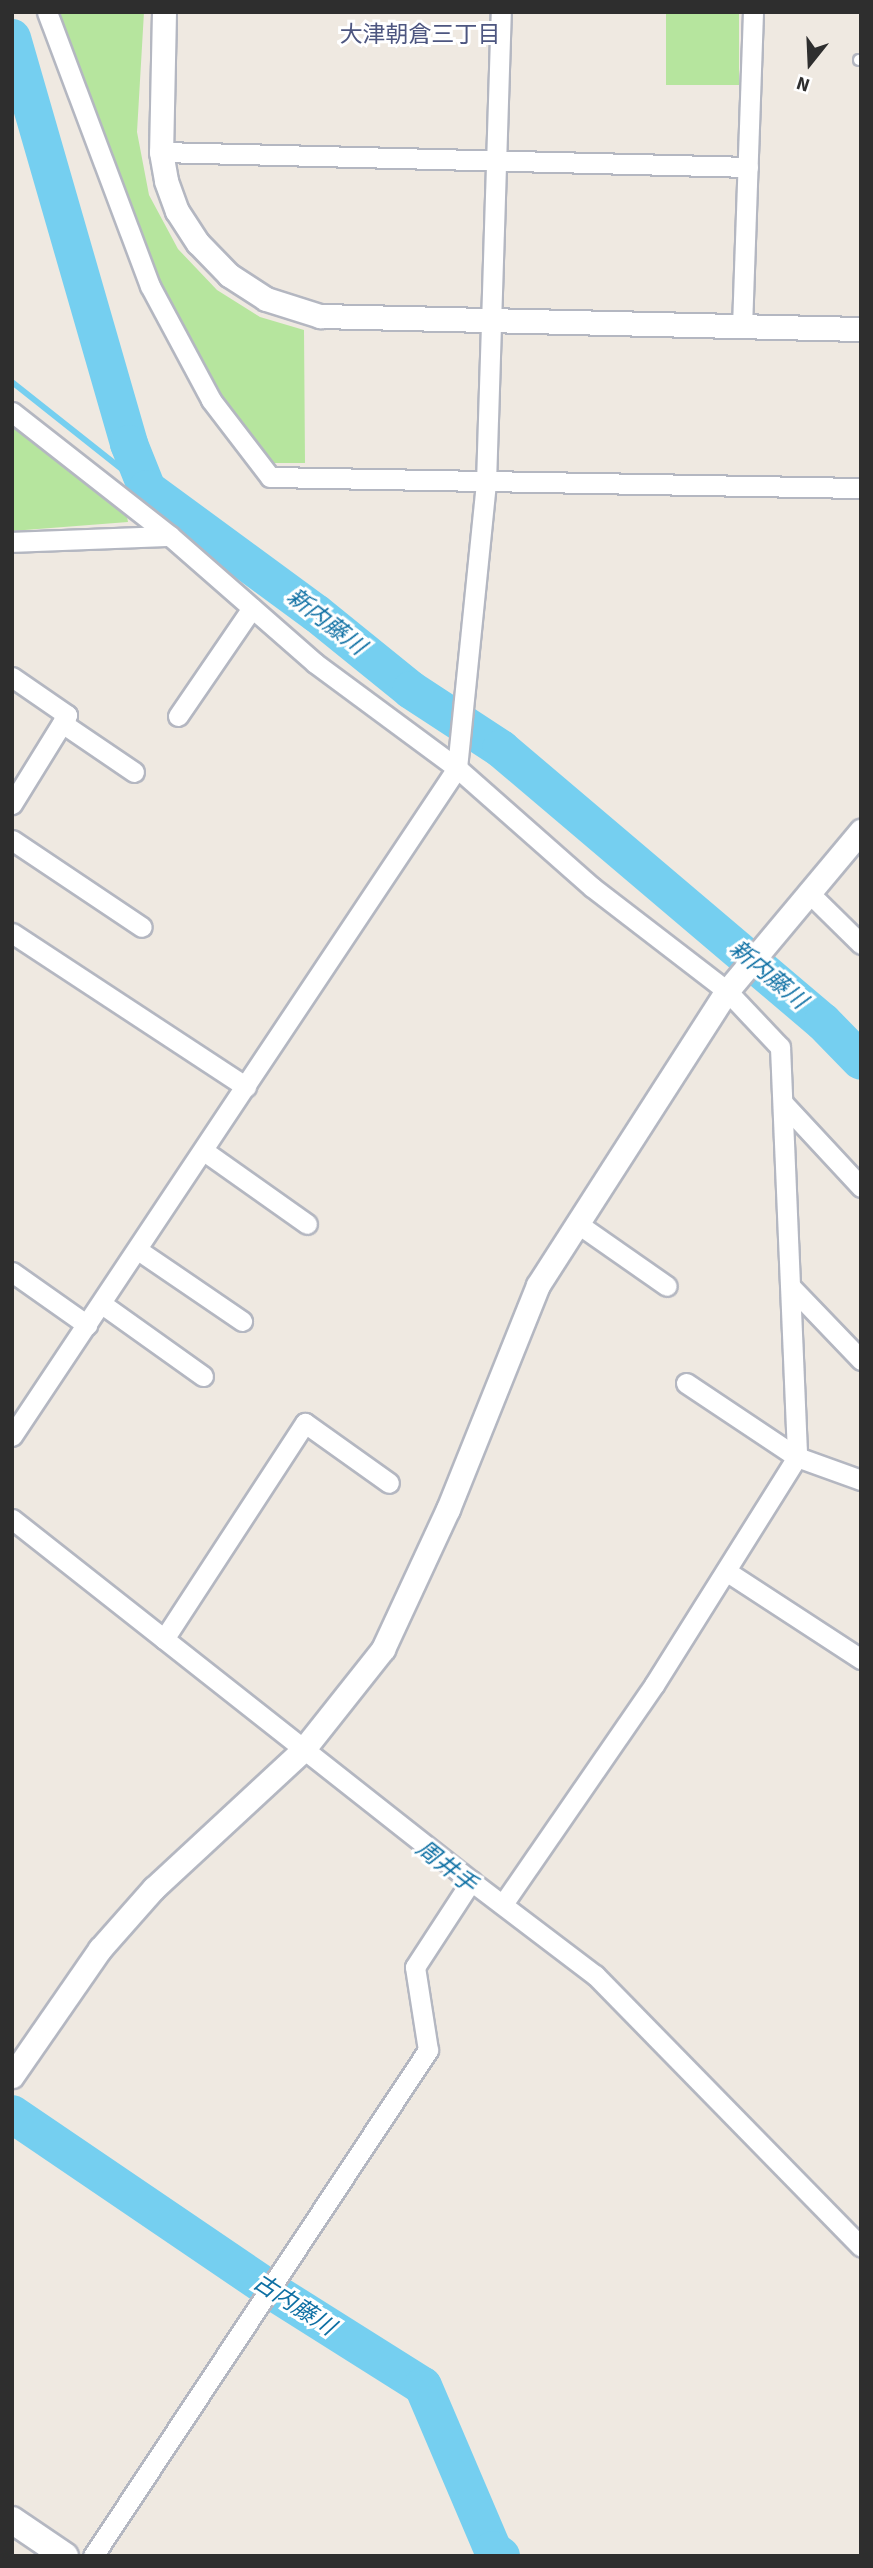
<!DOCTYPE html>
<meta charset="utf-8">
<style>
body{margin:0}
#map{position:relative;width:873px;height:2568px;overflow:hidden;background:#efe9e1;font-family:"Source Sans 3","Noto Sans JP",sans-serif}
div>[style]{position:absolute}
.green>*{inset:0;background:#b6e59e;transform-origin:0 0}
.stream>*{height:6px;margin:-3px;padding:0 3px;transform-origin:3px;border-radius:3px;background:#75cff0}
.river>*{height:38px;margin:-19px;padding:0 19px;transform-origin:19px;border-radius:19px;background:#75cff0}
.roads{filter:drop-shadow(2px 0 #b4b7c1) drop-shadow(-2px 0 #b4b7c1) drop-shadow(0 2px #b4b7c1) drop-shadow(0 -2px #b4b7c1)}
.service>*{height:10px;margin:-5px;padding:0 5px;transform-origin:5px;border-radius:5px;background:#fff}
.minor>*{height:19px;margin:-9.5px;padding:0 9.5px;transform-origin:9.5px;border-radius:9.5px;background:#fff}
.tertiary>*{height:23px;margin:-11.5px;padding:0 11.5px;transform-origin:11.5px;border-radius:11.5px;background:#fff}
.secondary>*{height:26px;margin:-13px;padding:0 13px;transform-origin:13px;border-radius:13px;background:#fff}
span{translate:-50% -50%;white-space:nowrap;text-align:center;line-height:1.15;-webkit-text-stroke:6px #fff;paint-order:stroke}
.neighbourhood-label{font-size:23px;color:#4d5680}
.water-label{font-size:23px;color:#0d6fa3;font-style:italic}
.frame{position:absolute;inset:0;border:14px solid #2e2e2e;pointer-events:none}
.north{position:absolute;left:775px;top:28px;width:70px;height:70px;-webkit-text-stroke:5px #fff;paint-order:stroke;rotate:198deg;font-size:19px;font-weight:700;line-height:28px;text-align:center;color:#2e2e2e}
.north::after{content:'';display:block;margin:auto;width:24px;height:32px;background:#2e2e2e;clip-path:polygon(50% 0,100% 100%,50% 72%,0 100%)}
</style>
<div id="map">
<div class="green">
<div style="clip-path:polygon(54px 12px,144px 12px,137px 132px,149px 195px,178px 249px,217px 290px,260px 317px,304px 330px,305px 463px,271px 463px,218px 397px,155px 285px)"></div>
<div style="left:666px;top:12px;width:73px;height:73px"></div>
<div style="clip-path:polygon(12px 423px,126px 511px,128px 522px,12px 531px)"></div>
</div>
<div class="stream">
<div style="left:12px;top:382px;width:172px;rotate:38.4deg"></div>
</div>
<div class="river">
<div style="left:12px;top:38px;width:423px;rotate:73.9deg"></div>
<div style="left:129px;top:444px;width:48px;rotate:68.2deg"></div>
<div style="left:147px;top:489px;width:210px;rotate:36.3deg"></div>
<div style="left:316px;top:613px;width:122px;rotate:39deg"></div>
<div style="left:411px;top:690px;width:108px;rotate:33.2deg"></div>
<div style="left:501px;top:749px;width:422px;rotate:40.3deg"></div>
<div style="left:823px;top:1022px;width:54px;rotate:45.7deg"></div>
<div style="left:12px;top:2114px;width:315px;rotate:34.2deg"></div>
<div style="left:272px;top:2291px;width:178px;rotate:32.2deg"></div>
<div style="left:423px;top:2386px;width:178px;rotate:66.9deg"></div>
<div style="left:493px;top:2550px;width:10px;rotate:37deg"></div>
</div>
<div class="roads">
<div class="service">
<div style="left:859px;top:60px;width:2px"></div>
</div>
<div class="minor">
<div style="left:47px;top:12px;width:293px;rotate:69.4deg"></div>
<div style="left:150px;top:286px;width:129px;rotate:61.8deg"></div>
<div style="left:211px;top:400px;width:97px;rotate:52.5deg"></div>
<div style="left:270px;top:477px;width:591px;rotate:1.07deg"></div>
<div style="left:161px;top:152px;width:587px;rotate:1.46deg"></div>
<div style="left:742px;top:327px;width:315px;rotate:-88deg"></div>
<div style="left:12px;top:412px;width:201px;rotate:38.1deg"></div>
<div style="left:170px;top:536px;width:193px;rotate:41.2deg"></div>
<div style="left:315px;top:663px;width:177px;rotate:36.5deg"></div>
<div style="left:457px;top:768px;width:180px;rotate:41.4deg"></div>
<div style="left:592px;top:887px;width:170px;rotate:37.6deg"></div>
<div style="left:727px;top:991px;width:77px;rotate:46.6deg"></div>
<div style="left:780px;top:1047px;width:410px;rotate:87.6deg"></div>
<div style="left:797px;top:1457px;width:269px;rotate:122.1deg"></div>
<div style="left:654px;top:1685px;width:266px;rotate:124.6deg"></div>
<div style="left:12px;top:542px;width:158px;rotate:-2.2deg"></div>
<div style="left:12px;top:677px;width:67px;rotate:34.6deg"></div>
<div style="left:67px;top:715px;width:105px;rotate:121.7deg"></div>
<div style="left:178px;top:716px;width:131px;rotate:-55.6deg"></div>
<div style="left:62px;top:723px;width:87px;rotate:34.2deg"></div>
<div style="left:12px;top:840px;width:156px;rotate:33.8deg"></div>
<div style="left:808px;top:892px;width:74px;rotate:44.5deg"></div>
<div style="left:12px;top:933px;width:280px;rotate:33.3deg"></div>
<div style="left:783px;top:1103px;width:115px;rotate:47.1deg"></div>
<div style="left:204px;top:1151px;width:126px;rotate:35.3deg"></div>
<div style="left:578px;top:1224px;width:108px;rotate:34.9deg"></div>
<div style="left:138px;top:1250px;width:126px;rotate:34.3deg"></div>
<div style="left:12px;top:1272px;width:92px;rotate:35.2deg"></div>
<div style="left:792px;top:1288px;width:100px;rotate:46.2deg"></div>
<div style="left:102px;top:1304px;width:124px;rotate:35.5deg"></div>
<div style="left:686px;top:1383px;width:133px;rotate:33.7deg"></div>
<div style="left:797px;top:1457px;width:68px;rotate:19.8deg"></div>
<div style="left:12px;top:1436px;width:803px;rotate:-56.33deg"></div>
<div style="left:457px;top:768px;width:286px;rotate:-84.2deg"></div>
<div style="left:486px;top:483px;width:471px;rotate:-88.2deg"></div>
<div style="left:12px;top:1519px;width:585px;rotate:38.26deg"></div>
<div style="left:726px;top:1571px;width:161px;rotate:33.1deg"></div>
<div style="left:164px;top:1639px;width:258px;rotate:-56.9deg"></div>
<div style="left:305px;top:1423px;width:103px;rotate:35.5deg"></div>
<div style="left:93px;top:2556px;width:607px;rotate:-56.49deg"></div>
<div style="left:428px;top:2050px;width:84px;rotate:-98.9deg"></div>
<div style="left:415px;top:1967px;width:103px;rotate:-56.9deg"></div>
<div style="left:471px;top:1881px;width:156px;rotate:37.2deg"></div>
<div style="left:595px;top:1975px;width:380px;rotate:45.6deg"></div>
</div>
<div class="tertiary">
<div style="left:164px;top:12px;width:140px;rotate:91.2deg"></div>
<div style="left:161px;top:152px;width:29px;rotate:80deg"></div>
<div style="left:166px;top:181px;width:32px;rotate:70deg"></div>
<div style="left:177px;top:211px;width:38px;rotate:57deg"></div>
<div style="left:198px;top:243px;width:45px;rotate:45.9deg"></div>
<div style="left:229px;top:275px;width:44px;rotate:33deg"></div>
<div style="left:266px;top:299px;width:57px;rotate:17.5deg"></div>
<div style="left:320px;top:316px;width:541px;rotate:1.38deg"></div>
<div style="left:12px;top:2076px;width:155px;rotate:-55.3deg"></div>
<div style="left:100px;top:1949px;width:81px;rotate:-48.5deg"></div>
<div style="left:154px;top:1888px;width:203px;rotate:-42.8deg"></div>
<div style="left:303px;top:1750px;width:129px;rotate:-51.6deg"></div>
<div style="left:383px;top:1649px;width:154px;rotate:-65.1deg"></div>
<div style="left:448px;top:1509px;width:241px;rotate:-68.1deg"></div>
<div style="left:538px;top:1285px;width:350px;rotate:-57.3deg"></div>
<div style="left:727px;top:991px;width:209px;rotate:-50.1deg"></div>
</div>
<div class="secondary">
<div style="left:12px;top:2520px;width:64px;rotate:34.2deg"></div>
</div>
</div>
<div class="neighbourhood-label">
<span style="left:420px;top:35px">大津朝倉三丁目</span>
</div>
<div class="water-label">
<span style="left:326px;top:622px;rotate:38deg">新内藤川</span>
<span style="left:768px;top:975px;rotate:40deg">新内藤川</span>
<span style="left:446px;top:1867px;rotate:38deg">周井手</span>
<span style="left:294px;top:2305px;rotate:33deg">古内藤川</span>
</div>
<div class="frame"></div>
<div class="north">N</div>
</div>
